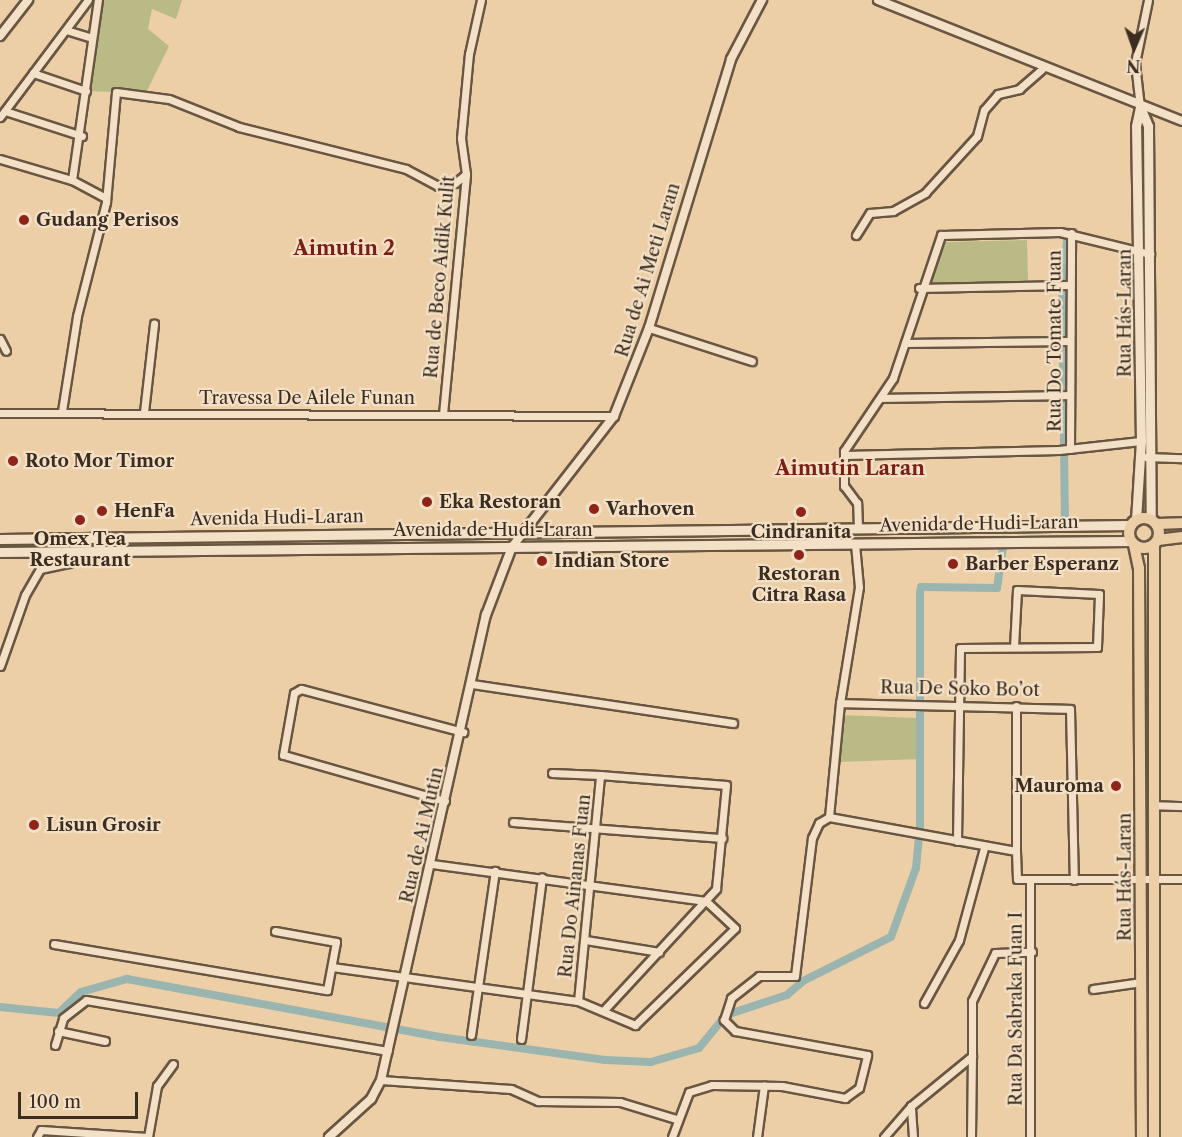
<!DOCTYPE html>
<meta charset="utf-8">
<style>
body{margin:0}
#map{position:relative;width:1182px;height:1137px;overflow:hidden;background:#eccfa7;font-family:"Libre Caslon Text",serif}
div>[style]{position:absolute}
.green>*{inset:0;background:#b9ba86}
.canal>*{height:8px;margin:-4px;padding:0 4px;transform-origin:4px;border-radius:4px;background:#9ab5af}
.roads{filter:drop-shadow(2px 0 #685642) drop-shadow(-2px 0 #685642) drop-shadow(0 2px #685642) drop-shadow(0 -2px #685642)}
.minor>*{height:7px;margin:-3.5px;padding:0 3.5px;transform-origin:3.5px;border-radius:3.5px;background:#f3e0c6}
.tertiary>*{height:8px;margin:-4px;padding:0 4px;transform-origin:4px;border-radius:4px;background:#f3e0c6}
.secondary>*{height:9px;margin:-4.5px;padding:0 4.5px;transform-origin:4.5px;border-radius:4.5px;background:#f3e0c6}
.primary>*{height:10px;margin:-5px;padding:0 5px;transform-origin:5px;border-radius:5px;background:#eccfa7}
.primary>.ring{margin:-5px;padding:0;box-sizing:content-box;background:none;border:10px solid #eccfa7;border-radius:50%}
.dots>*{width:16px;height:16px;translate:-50% -50%;box-sizing:border-box;border:3px solid #f3e0c6;border-radius:50%}
span{translate:-50% -50%;white-space:nowrap;text-align:center;line-height:1.15;-webkit-text-stroke:4.5px #f3e0c6;paint-order:stroke}
.poi-label{font-size:18px;color:#3c2d21;font-weight:700}
.left{translate:0 -50%;text-align:left}
.right{translate:-100% -50%;text-align:right}
.street-label{font-size:18px;color:#3c2d21}
.neighbourhood-label{font-size:20px;color:#7a1f14;font-weight:700}
.north{position:absolute;left:1104px;top:18px;width:60px;height:60px;-webkit-text-stroke:4px #f3e0c6;paint-order:stroke;rotate:182deg;font-size:16px;font-weight:700;line-height:24px;text-align:center;color:#3c2d21}
.north::after{content:'';display:block;margin:auto;width:21px;height:27px;background:#3c2d21;clip-path:polygon(50% 0,100% 100%,50% 72%,0 100%)}
.scale{position:absolute;left:18px;top:1092px;width:120px;height:27px;box-sizing:border-box;border:3px solid #3c2d21;border-top:0;padding-left:8px;font-size:18px;line-height:21px;white-space:nowrap;color:#3c2d21;-webkit-text-stroke:4px #f3e0c6;paint-order:stroke}
</style>
<div id="map">
<div class="green">
<div style="clip-path:polygon(98px 0,182px 0,176px 19px,152px 9px,148px 29px,169px 46px,146px 93px,86px 91px)"></div>
<div style="clip-path:polygon(1027px 240px,1028px 283px,927px 286px,946px 242px)"></div>
<div style="clip-path:polygon(841px 715px,918px 718px,920px 759px,838px 762px)"></div>
</div>
<div class="canal">
<div style="left:1065px;top:526px;width:234px;rotate:-90.7deg"></div>
<div style="left:1062px;top:292px;width:61px;rotate:-84.4deg"></div>
<div style="left:0;top:1007px;width:59px;rotate:5.8deg"></div>
<div style="left:59px;top:1013px;width:30px;rotate:-44deg"></div>
<div style="left:81px;top:992px;width:48px;rotate:-15.8deg"></div>
<div style="left:127px;top:979px;width:318px;rotate:10.5deg"></div>
<div style="left:440px;top:1037px;width:167px;rotate:7.9deg"></div>
<div style="left:605px;top:1060px;width:46px;rotate:2.5deg"></div>
<div style="left:651px;top:1062px;width:50px;rotate:-16.3deg"></div>
<div style="left:699px;top:1048px;width:43px;rotate:-50.7deg"></div>
<div style="left:726px;top:1015px;width:64px;rotate:-18.2deg"></div>
<div style="left:787px;top:995px;width:21px;rotate:-41deg"></div>
<div style="left:803px;top:981px;width:98px;rotate:-26.6deg"></div>
<div style="left:891px;top:937px;width:73px;rotate:-70.1deg"></div>
<div style="left:916px;top:868px;width:42px;rotate:-84.6deg"></div>
<div style="left:920px;top:826px;width:233px;rotate:-90deg"></div>
<div style="left:920px;top:593px;width:6px;rotate:-81deg"></div>
<div style="left:921px;top:587px;width:76px;rotate:0.8deg"></div>
<div style="left:997px;top:588px;width:49px;rotate:-81.7deg"></div>
</div>
<div class="roads">
<div class="minor">
<div style="left:66px;top:30px;width:27px;rotate:17deg"></div>
<div style="left:33px;top:73px;width:56px;rotate:18.8deg"></div>
<div style="left:1140px;top:107px;width:44px;rotate:-96.5deg"></div>
<div style="left:1135px;top:63px;width:64px;rotate:-78.3deg"></div>
<div style="left:5px;top:111px;width:81px;rotate:18deg"></div>
<div style="left:0;top:117px;width:146px;rotate:-53.1deg"></div>
<div style="left:0;top:159px;width:75px;rotate:16.3deg"></div>
<div style="left:72px;top:180px;width:182px;rotate:-81.8deg"></div>
<div style="left:72px;top:180px;width:38px;rotate:28deg"></div>
<div style="left:856px;top:235px;width:26px;rotate:-58deg"></div>
<div style="left:870px;top:213px;width:23px;rotate:-5deg"></div>
<div style="left:893px;top:211px;width:37px;rotate:-29deg"></div>
<div style="left:925px;top:193px;width:77px;rotate:-47.6deg"></div>
<div style="left:977px;top:136px;width:27px;rotate:-75deg"></div>
<div style="left:984px;top:110px;width:21px;rotate:-49deg"></div>
<div style="left:998px;top:94px;width:22px;rotate:-13deg"></div>
<div style="left:1019px;top:89px;width:30px;rotate:-41deg"></div>
<div style="left:919px;top:288px;width:149px;rotate:-1.2deg"></div>
<div style="left:649px;top:328px;width:108px;rotate:17.8deg"></div>
<div style="left:0;top:339px;width:13px;rotate:63deg"></div>
<div style="left:905px;top:343px;width:164px;rotate:-0.7deg"></div>
<div style="left:881px;top:398px;width:188px;rotate:-0.9deg"></div>
<div style="left:62px;top:411px;width:96px;rotate:-81deg"></div>
<div style="left:77px;top:316px;width:118px;rotate:-75.7deg"></div>
<div style="left:106px;top:202px;width:110px;rotate:-84.8deg"></div>
<div style="left:116px;top:92px;width:53px;rotate:7.5deg"></div>
<div style="left:169px;top:99px;width:75px;rotate:21.8deg"></div>
<div style="left:239px;top:127px;width:172px;rotate:14.1deg"></div>
<div style="left:406px;top:169px;width:36px;rotate:28deg"></div>
<div style="left:438px;top:186px;width:17px;rotate:-10deg"></div>
<div style="left:455px;top:183px;width:14px;rotate:-39deg"></div>
<div style="left:144px;top:412px;width:89px;rotate:-83.5deg"></div>
<div style="left:0;top:413px;width:614px;rotate:0.28deg"></div>
<div style="left:443px;top:414px;width:241px;rotate:-84.5deg"></div>
<div style="left:466px;top:174px;width:36px;rotate:-98deg"></div>
<div style="left:461px;top:138px;width:84px;rotate:-84.6deg"></div>
<div style="left:469px;top:54px;width:55px;rotate:-77.5deg"></div>
<div style="left:1070px;top:449px;width:216px;rotate:-89.7deg"></div>
<div style="left:844px;top:455px;width:215px;rotate:-1.3deg"></div>
<div style="left:1059px;top:450px;width:82px;rotate:-6.3deg"></div>
<div style="left:1146px;top:457px;width:36px;rotate:2deg"></div>
<div style="left:858px;top:527px;width:24px;rotate:-92deg"></div>
<div style="left:857px;top:503px;width:21px;rotate:-127deg"></div>
<div style="left:844px;top:486px;width:35px;rotate:-90deg"></div>
<div style="left:844px;top:451px;width:88px;rotate:-56.1deg"></div>
<div style="left:893px;top:378px;width:151px;rotate:-71.4deg"></div>
<div style="left:941px;top:235px;width:119px;rotate:-1.4deg"></div>
<div style="left:1060px;top:232px;width:93px;rotate:13.7deg"></div>
<div style="left:855px;top:544px;width:43px;rotate:84.7deg"></div>
<div style="left:859px;top:587px;width:118px;rotate:99.3deg"></div>
<div style="left:840px;top:703px;width:230px;rotate:1.5deg"></div>
<div style="left:1070px;top:709px;width:171px;rotate:88.7deg"></div>
<div style="left:0;top:666px;width:75px;rotate:-70.6deg"></div>
<div style="left:25px;top:595px;width:30px;rotate:-60deg"></div>
<div style="left:40px;top:569px;width:30px;rotate:-12deg"></div>
<div style="left:69px;top:563px;width:15px;rotate:-53deg"></div>
<div style="left:472px;top:684px;width:264px;rotate:8.5deg"></div>
<div style="left:1016px;top:706px;width:145px;rotate:90deg"></div>
<div style="left:552px;top:773px;width:48px;rotate:2.4deg"></div>
<div style="left:445px;top:801px;width:168px;rotate:-164.1deg"></div>
<div style="left:283px;top:755px;width:63px;rotate:-79.9deg"></div>
<div style="left:294px;top:693px;width:8px;rotate:-30deg"></div>
<div style="left:301px;top:689px;width:168px;rotate:14.9deg"></div>
<div style="left:1152px;top:805px;width:30px;rotate:2deg"></div>
<div style="left:829px;top:817px;width:190px;rotate:10.3deg"></div>
<div style="left:1016px;top:851px;width:28px;rotate:88deg"></div>
<div style="left:1017px;top:879px;width:165px"></div>
<div style="left:829px;top:817px;width:115px;rotate:-84.5deg"></div>
<div style="left:513px;top:822px;width:210px;rotate:4.4deg"></div>
<div style="left:957px;top:841px;width:193px;rotate:-89.1deg"></div>
<div style="left:960px;top:648px;width:137px;rotate:-0.4deg"></div>
<div style="left:1097px;top:647px;width:53px;rotate:-87.8deg"></div>
<div style="left:1099px;top:594px;width:82px;rotate:-177.2deg"></div>
<div style="left:1017px;top:590px;width:57px;rotate:93deg"></div>
<div style="left:586px;top:940px;width:74px;rotate:9.3deg"></div>
<div style="left:54px;top:944px;width:277px;rotate:9.6deg"></div>
<div style="left:327px;top:990px;width:49px;rotate:-79.4deg"></div>
<div style="left:336px;top:942px;width:62px;rotate:-169.8deg"></div>
<div style="left:332px;top:967px;width:248px;rotate:7.9deg"></div>
<div style="left:578px;top:1001px;width:62px;rotate:22.8deg"></div>
<div style="left:635px;top:1025px;width:139px;rotate:-44.1deg"></div>
<div style="left:735px;top:928px;width:40px;rotate:-137deg"></div>
<div style="left:706px;top:901px;width:275px;rotate:-172.3deg"></div>
<div style="left:1093px;top:989px;width:49px;rotate:-8.3deg"></div>
<div style="left:578px;top:1001px;width:227px;rotate:-84.4deg"></div>
<div style="left:600px;top:775px;width:126px;rotate:4.5deg"></div>
<div style="left:726px;top:785px;width:104px;rotate:95.5deg"></div>
<div style="left:716px;top:889px;width:166px;rotate:132.8deg"></div>
<div style="left:924px;top:1003px;width:72px;rotate:-60.9deg"></div>
<div style="left:959px;top:940px;width:95px;rotate:-74.8deg"></div>
<div style="left:58px;top:1031px;width:48px;rotate:12deg"></div>
<div style="left:471px;top:1035px;width:166px;rotate:-81.7deg"></div>
<div style="left:521px;top:1039px;width:163px;rotate:-82.6deg"></div>
<div style="left:55px;top:1045px;width:28px;rotate:-73deg"></div>
<div style="left:63px;top:1018px;width:29px;rotate:-38deg"></div>
<div style="left:86px;top:1000px;width:306px;rotate:9.6deg"></div>
<div style="left:381px;top:1080px;width:130px;rotate:4deg"></div>
<div style="left:511px;top:1089px;width:30px;rotate:24deg"></div>
<div style="left:538px;top:1101px;width:82px;rotate:0.7deg"></div>
<div style="left:620px;top:1102px;width:59px;rotate:16.9deg"></div>
<div style="left:37px;top:1137px;width:8px;rotate:-60deg"></div>
<div style="left:41px;top:1130px;width:106px;rotate:3.8deg"></div>
<div style="left:148px;top:1137px;width:52px;rotate:-80deg"></div>
<div style="left:157px;top:1086px;width:27px;rotate:-54deg"></div>
<div style="left:672px;top:1137px;width:48px;rotate:-69.3deg"></div>
<div style="left:689px;top:1092px;width:24px;rotate:-17deg"></div>
<div style="left:712px;top:1085px;width:70px;rotate:0.8deg"></div>
<div style="left:782px;top:1086px;width:64px;rotate:10.8deg"></div>
<div style="left:845px;top:1098px;width:17px;rotate:-36deg"></div>
<div style="left:859px;top:1088px;width:34px;rotate:-76deg"></div>
<div style="left:867px;top:1055px;width:134px;rotate:-169.7deg"></div>
<div style="left:735px;top:1031px;width:16px;rotate:-135deg"></div>
<div style="left:724px;top:1020px;width:23px;rotate:-72deg"></div>
<div style="left:731px;top:998px;width:36px;rotate:-38deg"></div>
<div style="left:759px;top:976px;width:36px"></div>
<div style="left:795px;top:976px;width:139px;rotate:-83deg"></div>
<div style="left:812px;top:838px;width:17px;rotate:-65deg"></div>
<div style="left:819px;top:823px;width:12px;rotate:-31deg"></div>
<div style="left:757px;top:1137px;width:52px;rotate:-82.3deg"></div>
<div style="left:884px;top:1137px;width:41px;rotate:-48.9deg"></div>
<div style="left:913px;top:1137px;width:31px;rotate:-94deg"></div>
<div style="left:911px;top:1106px;width:79px;rotate:-39.3deg"></div>
<div style="left:972px;top:1056px;width:55px;rotate:-90deg"></div>
<div style="left:972px;top:1001px;width:53px;rotate:-64.4deg"></div>
<div style="left:995px;top:953px;width:37px;rotate:-2deg"></div>
<div style="left:971px;top:1137px;width:81px;rotate:-89.3deg"></div>
<div style="left:1030px;top:1137px;width:256px;rotate:-90deg"></div>
</div>
<div class="tertiary">
<div style="left:878px;top:0;width:327px;rotate:21.7deg"></div>
<div style="left:0;top:36px;width:46px;rotate:-52.1deg"></div>
<div style="left:329px;top:1137px;width:57px;rotate:-42.1deg"></div>
<div style="left:371px;top:1099px;width:21px;rotate:-62deg"></div>
<div style="left:381px;top:1080px;width:477px;rotate:-77.3deg"></div>
<div style="left:486px;top:615px;width:73px;rotate:-69.1deg"></div>
<div style="left:512px;top:547px;width:166px;rotate:-52.1deg"></div>
<div style="left:614px;top:416px;width:95px;rotate:-68.3deg"></div>
<div style="left:649px;top:328px;width:281px;rotate:-73deg"></div>
<div style="left:731px;top:59px;width:67px;rotate:-62.3deg"></div>
</div>
<div class="secondary">
<div style="left:1140px;top:107px;width:21px;rotate:67deg"></div>
<div style="left:1148px;top:126px;width:393px;rotate:89.6deg"></div>
<div style="left:1136px;top:520px;width:79px;rotate:-86.4deg"></div>
<div style="left:1141px;top:441px;width:315px;rotate:-90.9deg"></div>
<div style="left:1136px;top:126px;width:19px;rotate:-78deg"></div>
<div style="left:0;top:539px;width:1131px;rotate:-0.71deg"></div>
<div style="left:0;top:552px;width:1131px;rotate:-0.56deg"></div>
</div>
<div class="primary">
<div class="ring" style="left:1129px;top:518px;width:20px;height:20px"></div>
<div style="left:1157px;top:524px;width:25px;rotate:-2deg"></div>
<div style="left:1158px;top:540px;width:24px;rotate:-7deg"></div>
<div style="left:1134px;top:545px;width:24px;rotate:78deg"></div>
<div style="left:1139px;top:568px;width:569px;rotate:89.7deg"></div>
<div style="left:1154px;top:1137px;width:592px;rotate:-90deg"></div>
</div>
</div>
<div class="dots">
<div style="left:24px;top:220px;background:#8f2418"></div>
<div style="left:13px;top:461px;background:#8f2418"></div>
<div style="left:427px;top:502px;background:#8f2418"></div>
<div style="left:594px;top:509px;background:#8f2418"></div>
<div style="left:102px;top:511px;background:#8f2418"></div>
<div style="left:801px;top:512px;background:#8f2418"></div>
<div style="left:80px;top:520px;background:#8f2418"></div>
<div style="left:799px;top:555px;background:#8f2418"></div>
<div style="left:542px;top:561px;background:#8f2418"></div>
<div style="left:953px;top:564px;background:#8f2418"></div>
<div style="left:1116px;top:786px;background:#8f2418"></div>
<div style="left:34px;top:825px;background:#8f2418"></div>
</div>
<div class="poi-label">
<span class="left" style="left:36px;top:220px">Gudang Perisos</span>
<span class="left" style="left:25px;top:461px">Roto Mor Timor</span>
<span class="left" style="left:439px;top:502px">Eka Restoran</span>
<span class="left" style="left:606px;top:509px">Varhoven</span>
<span class="left" style="left:114px;top:511px">HenFa</span>
<span style="left:801px;top:532px">Cindranita</span>
<span style="left:80px;top:550px">Omex Tea<br>Restaurant</span>
<span class="left" style="left:554px;top:561px">Indian Store</span>
<span class="left" style="left:965px;top:564px">Barber Esperanz</span>
<span style="left:799px;top:585px">Restoran<br>Citra Rasa</span>
<span class="right" style="left:1104px;top:786px">Mauroma</span>
<span class="left" style="left:46px;top:825px">Lisun Grosir</span>
</div>
<div class="street-label">
<span style="left:648px;top:270px;rotate:-73deg">Rua de Ai Meti Laran</span>
<span style="left:440px;top:277px;rotate:-85deg">Rua de Beco Aidik Kulit</span>
<span style="left:1125px;top:313px;rotate:-90deg">Rua Hás-Laran</span>
<span style="left:1055px;top:341px;rotate:-90deg">Rua Do Tomate Fuan</span>
<span style="left:307px;top:398px">Travessa De Ailele Funan</span>
<span style="left:277px;top:518px;rotate:-1deg">Avenida Hudi-Laran</span>
<span style="left:979px;top:524px;rotate:-1deg">Avenida de Hudi-Laran</span>
<span style="left:493px;top:530px">Avenida de Hudi-Laran</span>
<span style="left:960px;top:689px;rotate:1deg">Rua De Soko Bo’ot</span>
<span style="left:422px;top:835px;rotate:-77deg">Rua de Ai Mutin</span>
<span style="left:1125px;top:877px;rotate:-90deg">Rua Hás-Laran</span>
<span style="left:575px;top:886px;rotate:-84deg">Rua Do Ainanas Fuan</span>
<span style="left:1016px;top:1009px;rotate:-90deg">Rua Da Sabraka Fuan I</span>
</div>
<div class="neighbourhood-label">
<span style="left:344px;top:248px">Aimutin 2</span>
<span style="left:850px;top:468px">Aimutin Laran</span>
</div>
<div class="north">N</div>
<div class="scale">100 m</div>
</div>
